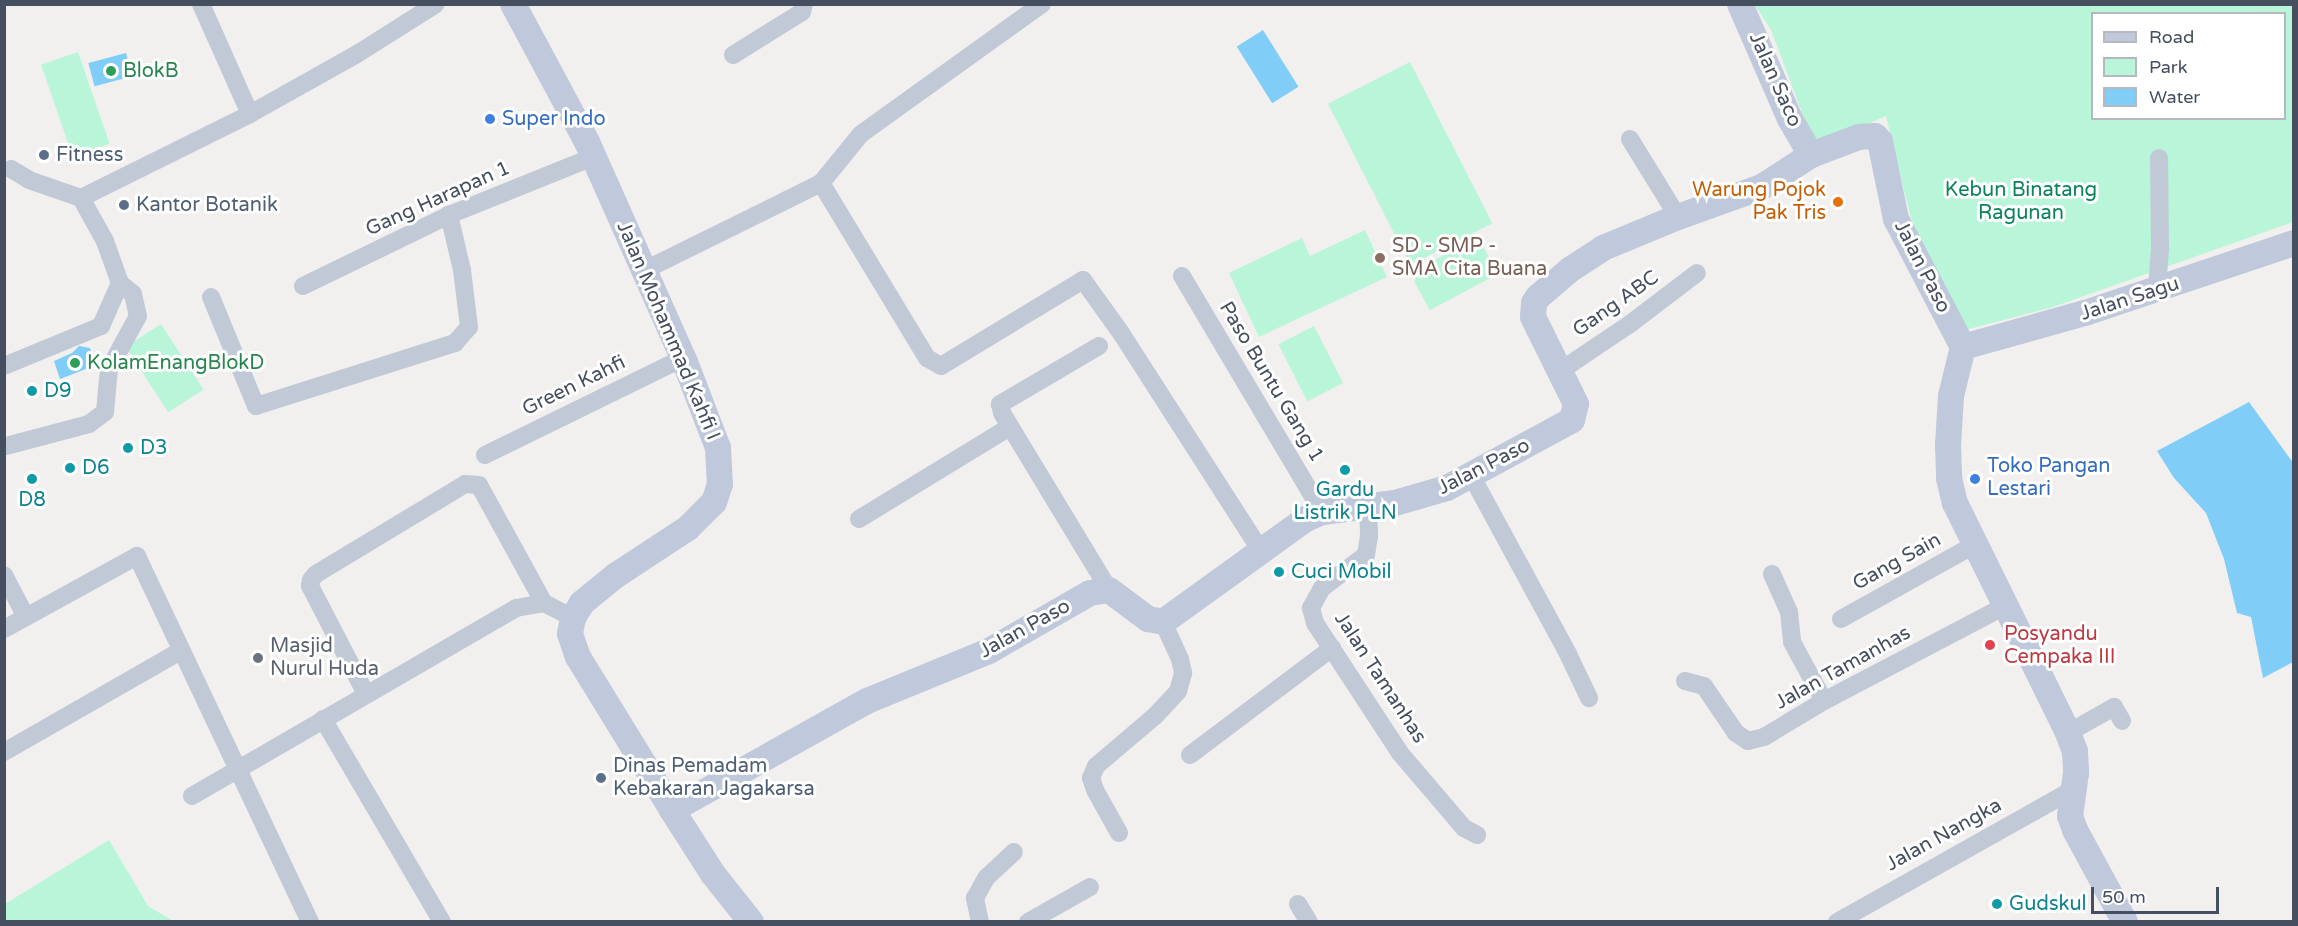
<!DOCTYPE html>
<style>
body{margin:0}
#map{position:relative;width:2298px;height:926px;overflow:hidden;background:#f2efef;font-family:"Varela Round",sans-serif}
div>[style]{position:absolute}
.green>*{inset:0;background:#b9f5d8;transform-origin:0 0}
.water>*{inset:0;background:#80cef7;transform-origin:0 0}
.street>*{height:18px;margin:-9px;padding:0 9px;transform-origin:9px;border-radius:9px;background:#c1c9d6}
.secondary>*{height:26px;margin:-13px;padding:0 13px;transform-origin:13px;border-radius:13px;background:#c0c9db}
.dots>*{width:16px;height:16px;translate:-50% -50%;box-sizing:border-box;border:3px solid #fff;border-radius:50%}
span{translate:-50% -50%;white-space:nowrap;text-align:center;line-height:1.15;-webkit-text-stroke:6px #fff;paint-order:stroke}
.leisure-label{font-size:20px;color:#27864d}
.left{translate:0 -50%;text-align:left}
.street-label{font-size:20px;color:#454f5f}
.shop-label{font-size:20px;color:#366cbe}
.service-label{font-size:20px;color:#4e5e75}
.food-label{font-size:20px;color:#c56008}
.right{translate:-100% -50%;text-align:right}
.park-label{font-size:20px;color:#0c8459}
.education-label{font-size:20px;color:#785e54}
.culture-label{font-size:20px;color:#0d838f}
.health-label{font-size:20px;color:#be3a42}
.worship-label{font-size:20px;color:#5b616d}
.frame{position:absolute;inset:0;border:6px solid #454f5f;pointer-events:none}
.legend{position:absolute;left:2091px;top:12px;width:195px;height:108px;box-sizing:border-box;background:#fff;border:2px solid #b5b9bf;margin:0;padding:8px 10px;list-style:none;font-size:18px;color:#454f5f}
.legend li{display:flex;align-items:center;gap:12px;height:30px}
.legend b{width:30px;border:2px solid #b5b9bf}
.scale{position:absolute;left:2091px;top:887px;width:128px;height:27px;box-sizing:border-box;border:3px solid #454f5f;border-top:0;padding-left:8px;font-size:18px;line-height:21px;white-space:nowrap;color:#454f5f;-webkit-text-stroke:4px #fff;paint-order:stroke}
</style>
<div id="map">
<div class="green">
<div style="clip-path:polygon(evenodd,1755px 5px,2293px 5px,2293px 222px,2053px 307px,1965px 330px,1916px 238px,1886px 116px,1815px 147px,1771px 30px,1755px 5px,2092px 14px,2284px 14px,2284px 118px,2092px 118px,2092px 14px)"></div>
<div style="left:78px;top:52px;width:97px;height:39px;rotate:71deg"></div>
<div style="left:1410px;top:62px;width:181px;height:92px;rotate:63deg"></div>
<div style="clip-path:polygon(1365px 230px,1387px 277px,1259px 337px,1229px 273px,1302px 238px,1310px 256px)"></div>
<div style="left:1478px;top:237px;width:42px;height:77px;rotate:62deg"></div>
<div style="left:161px;top:324px;width:78px;height:42px;rotate:57deg"></div>
<div style="left:1314px;top:326px;width:64px;height:40px;rotate:63deg"></div>
<div style="clip-path:polygon(109px 840px,148px 906px,173px 921px,5px 921px,5px 904px)"></div>
</div>
<div class="water">
<div style="left:1263px;top:30px;width:67px;height:31px;rotate:58deg"></div>
<div style="left:126px;top:53px;width:24px;height:39px;rotate:75deg"></div>
<div style="clip-path:polygon(79px 346px,90px 348px,96px 365px,60px 379px,54px 361px,72px 353px)"></div>
<div style="clip-path:polygon(2249px 402px,2294px 464px,2293px 662px,2263px 678px,2251px 617px,2237px 613px,2224px 559px,2206px 513px,2174px 478px,2157px 451px)"></div>
</div>
<div class="street">
<div style="left:201px;top:4px;width:120px;rotate:66deg"></div>
<div style="left:733px;top:55px;width:81px;rotate:-31.9deg"></div>
<div style="left:802px;top:12px;width:8px;rotate:-76deg"></div>
<div style="left:1630px;top:139px;width:92px;rotate:58.4deg"></div>
<div style="left:11px;top:169px;width:21px;rotate:31deg"></div>
<div style="left:29px;top:180px;width:55px;rotate:19.1deg"></div>
<div style="left:81px;top:198px;width:189px;rotate:-26.4deg"></div>
<div style="left:250px;top:114px;width:123px;rotate:-29.3deg"></div>
<div style="left:357px;top:54px;width:93px;rotate:-32.3deg"></div>
<div style="left:821px;top:183px;width:205px;rotate:58.8deg"></div>
<div style="left:927px;top:358px;width:16px;rotate:30deg"></div>
<div style="left:941px;top:366px;width:166px;rotate:-31.2deg"></div>
<div style="left:1083px;top:280px;width:65px;rotate:54.4deg"></div>
<div style="left:1121px;top:333px;width:259px;rotate:57.3deg"></div>
<div style="left:645px;top:270px;width:196px;rotate:-26.3deg"></div>
<div style="left:821px;top:183px;width:63px;rotate:-50.8deg"></div>
<div style="left:861px;top:134px;width:223px;rotate:-35.7deg"></div>
<div style="left:1182px;top:276px;width:274px;rotate:59.3deg"></div>
<div style="left:303px;top:286px;width:162px;rotate:-25.9deg"></div>
<div style="left:449px;top:215px;width:155px;rotate:-21.9deg"></div>
<div style="left:2157px;top:290px;width:41px;rotate:-85.8deg"></div>
<div style="left:2160px;top:249px;width:91px;rotate:-90.6deg"></div>
<div style="left:211px;top:297px;width:118px;rotate:67.6deg"></div>
<div style="left:256px;top:406px;width:209px;rotate:-17.6deg"></div>
<div style="left:455px;top:343px;width:21px;rotate:-49deg"></div>
<div style="left:469px;top:327px;width:57px;rotate:-97deg"></div>
<div style="left:462px;top:270px;width:57px;rotate:-103.3deg"></div>
<div style="left:1099px;top:346px;width:115px;rotate:149.6deg"></div>
<div style="left:1000px;top:404px;width:9px;rotate:77deg"></div>
<div style="left:1002px;top:413px;width:207px;rotate:58.8deg"></div>
<div style="left:4px;top:366px;width:105px;rotate:-22.4deg"></div>
<div style="left:101px;top:326px;width:47px;rotate:-66.2deg"></div>
<div style="left:1560px;top:371px;width:84px;rotate:-33.9deg"></div>
<div style="left:1630px;top:324px;width:84px;rotate:-37.3deg"></div>
<div style="left:6px;top:446px;width:86px;rotate:-14.8deg"></div>
<div style="left:89px;top:424px;width:20px;rotate:-37deg"></div>
<div style="left:105px;top:412px;width:43px;rotate:-84.7deg"></div>
<div style="left:109px;top:369px;width:60px;rotate:-61.3deg"></div>
<div style="left:138px;top:316px;width:23px;rotate:-103deg"></div>
<div style="left:133px;top:294px;width:17px;rotate:-140deg"></div>
<div style="left:120px;top:283px;width:45px;rotate:-109.7deg"></div>
<div style="left:105px;top:241px;width:49px;rotate:-119.2deg"></div>
<div style="left:485px;top:455px;width:220px;rotate:-26.1deg"></div>
<div style="left:1471px;top:475px;width:204px;rotate:61.5deg"></div>
<div style="left:1568px;top:654px;width:49px;rotate:64.5deg"></div>
<div style="left:1368px;top:505px;width:31px;rotate:88deg"></div>
<div style="left:1369px;top:536px;width:19px;rotate:99deg"></div>
<div style="left:1366px;top:555px;width:55px;rotate:143.1deg"></div>
<div style="left:1322px;top:588px;width:23px;rotate:119deg"></div>
<div style="left:1311px;top:608px;width:16px;rotate:75deg"></div>
<div style="left:1315px;top:623px;width:155px;rotate:56.8deg"></div>
<div style="left:1400px;top:753px;width:99px;rotate:49.5deg"></div>
<div style="left:1464px;top:828px;width:15px;rotate:28deg"></div>
<div style="left:859px;top:519px;width:177px;rotate:-31.4deg"></div>
<div style="left:1772px;top:574px;width:42px;rotate:65.9deg"></div>
<div style="left:1789px;top:612px;width:30px;rotate:84deg"></div>
<div style="left:1792px;top:642px;width:67px;rotate:61.5deg"></div>
<div style="left:4px;top:575px;width:47px;rotate:62.4deg"></div>
<div style="left:1841px;top:619px;width:152px;rotate:-29.1deg"></div>
<div style="left:4px;top:629px;width:152px;rotate:-28.8deg"></div>
<div style="left:137px;top:556px;width:405px;rotate:64.7deg"></div>
<div style="left:1685px;top:681px;width:20px;rotate:15deg"></div>
<div style="left:1704px;top:686px;width:57px;rotate:55.8deg"></div>
<div style="left:1736px;top:733px;width:14px;rotate:34deg"></div>
<div style="left:1748px;top:741px;width:16px;rotate:-14deg"></div>
<div style="left:1764px;top:737px;width:70px;rotate:-31deg"></div>
<div style="left:1824px;top:701px;width:207px;rotate:-27.7deg"></div>
<div style="left:366px;top:694px;width:122px;rotate:-117.4deg"></div>
<div style="left:310px;top:586px;width:6px;rotate:-81deg"></div>
<div style="left:311px;top:580px;width:8px;rotate:-50deg"></div>
<div style="left:316px;top:574px;width:174px;rotate:-31.1deg"></div>
<div style="left:465px;top:484px;width:14px;rotate:4deg"></div>
<div style="left:479px;top:485px;width:135px;rotate:61.2deg"></div>
<div style="left:323px;top:719px;width:235px;rotate:59.6deg"></div>
<div style="left:2068px;top:733px;width:53px;rotate:-29.5deg"></div>
<div style="left:2114px;top:707px;width:16px;rotate:60deg"></div>
<div style="left:4px;top:752px;width:203px;rotate:-29.8deg"></div>
<div style="left:1190px;top:755px;width:178px;rotate:-37deg"></div>
<div style="left:192px;top:796px;width:375px;rotate:-30.1deg"></div>
<div style="left:516px;top:608px;width:28px;rotate:-10deg"></div>
<div style="left:544px;top:603px;width:33px;rotate:27deg"></div>
<div style="left:1119px;top:833px;width:49px;rotate:-119.2deg"></div>
<div style="left:1095px;top:790px;width:13px;rotate:-108deg"></div>
<div style="left:1091px;top:778px;width:13px;rotate:-67deg"></div>
<div style="left:1096px;top:766px;width:77px;rotate:-40.3deg"></div>
<div style="left:1155px;top:716px;width:34px;rotate:-47deg"></div>
<div style="left:1178px;top:691px;width:19px;rotate:-74deg"></div>
<div style="left:1183px;top:673px;width:14px;rotate:-102deg"></div>
<div style="left:1180px;top:659px;width:41px;rotate:-114.7deg"></div>
<div style="left:1298px;top:904px;width:21px;rotate:59deg"></div>
<div style="left:980px;top:922px;width:25px;rotate:-102deg"></div>
<div style="left:975px;top:898px;width:23px;rotate:-61deg"></div>
<div style="left:986px;top:878px;width:38px;rotate:-43deg"></div>
<div style="left:1028px;top:922px;width:71px;rotate:-29.4deg"></div>
<div style="left:1837px;top:922px;width:272px;rotate:-29.3deg"></div>
</div>
<div class="secondary">
<div style="left:513px;top:4px;width:157px;rotate:61.8deg"></div>
<div style="left:587px;top:142px;width:241px;rotate:66deg"></div>
<div style="left:685px;top:362px;width:92px;rotate:69deg"></div>
<div style="left:718px;top:448px;width:36px;rotate:87deg"></div>
<div style="left:720px;top:484px;width:19px;rotate:108deg"></div>
<div style="left:714px;top:502px;width:37px;rotate:135deg"></div>
<div style="left:688px;top:528px;width:87px;rotate:146.7deg"></div>
<div style="left:615px;top:576px;width:43px;rotate:140.7deg"></div>
<div style="left:582px;top:603px;width:17px;rotate:121deg"></div>
<div style="left:573px;top:618px;width:16px;rotate:101deg"></div>
<div style="left:570px;top:634px;width:24px;rotate:71deg"></div>
<div style="left:578px;top:657px;width:180px;rotate:58.4deg"></div>
<div style="left:672px;top:810px;width:76px;rotate:57.4deg"></div>
<div style="left:713px;top:874px;width:61px;rotate:51.6deg"></div>
<div style="left:1740px;top:4px;width:125px;rotate:66.5deg"></div>
<div style="left:1790px;top:119px;width:42px;rotate:59.7deg"></div>
<div style="left:1963px;top:347px;width:50px;rotate:103.8deg"></div>
<div style="left:1951px;top:396px;width:49px;rotate:93.5deg"></div>
<div style="left:1948px;top:445px;width:33px;rotate:88deg"></div>
<div style="left:1949px;top:478px;width:26px;rotate:77deg"></div>
<div style="left:1955px;top:503px;width:256px;rotate:63.8deg"></div>
<div style="left:2068px;top:733px;width:19px;rotate:69deg"></div>
<div style="left:2075px;top:751px;width:22px;rotate:87deg"></div>
<div style="left:2076px;top:773px;width:43px;rotate:97.9deg"></div>
<div style="left:2070px;top:816px;width:15px;rotate:70deg"></div>
<div style="left:2075px;top:830px;width:105px;rotate:61.5deg"></div>
<div style="left:1963px;top:347px;width:127px;rotate:-15.6deg"></div>
<div style="left:2085px;top:313px;width:220px;rotate:-18.5deg"></div>
<div style="left:672px;top:810px;width:223px;rotate:-29.2deg"></div>
<div style="left:867px;top:701px;width:132px;rotate:-22.3deg"></div>
<div style="left:989px;top:651px;width:116px;rotate:-29.9deg"></div>
<div style="left:1090px;top:593px;width:19px;rotate:-9deg"></div>
<div style="left:1109px;top:590px;width:49px;rotate:36.6deg"></div>
<div style="left:1148px;top:619px;width:15px;rotate:11deg"></div>
<div style="left:1163px;top:622px;width:176px;rotate:-35.8deg"></div>
<div style="left:1306px;top:519px;width:17px;rotate:-24deg"></div>
<div style="left:1322px;top:512px;width:74px;rotate:-7deg"></div>
<div style="left:1395px;top:503px;width:54px;rotate:-16.1deg"></div>
<div style="left:1447px;top:488px;width:142px;rotate:-28.5deg"></div>
<div style="left:1572px;top:420px;width:16px;rotate:-76deg"></div>
<div style="left:1576px;top:404px;width:97px;rotate:-116.3deg"></div>
<div style="left:1533px;top:317px;width:14px;rotate:-86deg"></div>
<div style="left:1534px;top:303px;width:7px;rotate:-56deg"></div>
<div style="left:1538px;top:297px;width:43px;rotate:-40.3deg"></div>
<div style="left:1571px;top:269px;width:38px;rotate:-33deg"></div>
<div style="left:1603px;top:248px;width:81px;rotate:-22.5deg"></div>
<div style="left:1678px;top:217px;width:89px;rotate:-19.7deg"></div>
<div style="left:1762px;top:187px;width:59px;rotate:-33.1deg"></div>
<div style="left:1811px;top:155px;width:51px;rotate:-20.6deg"></div>
<div style="left:1859px;top:137px;width:16px;rotate:-4deg"></div>
<div style="left:1875px;top:136px;width:7px;rotate:45deg"></div>
<div style="left:1880px;top:141px;width:80px;rotate:78.4deg"></div>
<div style="left:1896px;top:219px;width:144px;rotate:62.4deg"></div>
</div>
<div class="dots">
<div style="left:111px;top:71px;background:#2e9e5b"></div>
<div style="left:490px;top:119px;background:#3f7fe0"></div>
<div style="left:44px;top:155px;background:#5c6f8a"></div>
<div style="left:1838px;top:202px;background:#e8710a"></div>
<div style="left:124px;top:205px;background:#5c6f8a"></div>
<div style="left:1380px;top:258px;background:#8d6e63"></div>
<div style="left:75px;top:363px;background:#2e9e5b"></div>
<div style="left:32px;top:391px;background:#0f9aa8"></div>
<div style="left:128px;top:448px;background:#0f9aa8"></div>
<div style="left:70px;top:468px;background:#0f9aa8"></div>
<div style="left:1345px;top:470px;background:#0f9aa8"></div>
<div style="left:32px;top:479px;background:#0f9aa8"></div>
<div style="left:1975px;top:479px;background:#3f7fe0"></div>
<div style="left:1279px;top:572px;background:#0f9aa8"></div>
<div style="left:1990px;top:645px;background:#e0444e"></div>
<div style="left:258px;top:658px;background:#6b7280"></div>
<div style="left:601px;top:778px;background:#5c6f8a"></div>
<div style="left:1997px;top:904px;background:#0f9aa8"></div>
</div>
<div class="leisure-label">
<span class="left" style="left:123px;top:71px">BlokB</span>
<span class="left" style="left:87px;top:363px">KolamEnangBlokD</span>
</div>
<div class="street-label">
<span style="left:1775px;top:80px;rotate:66deg">Jalan Saco</span>
<span style="left:438px;top:199px;rotate:-24deg">Gang Harapan 1</span>
<span style="left:1922px;top:267px;rotate:63deg">Jalan Paso</span>
<span style="left:2130px;top:299px;rotate:-18deg">Jalan Sagu</span>
<span style="left:1616px;top:304px;rotate:-35deg">Gang ABC</span>
<span style="left:668px;top:331px;rotate:67deg">Jalan Mohammad Kahfi I</span>
<span style="left:1271px;top:382px;rotate:59deg">Paso Buntu Gang 1</span>
<span style="left:574px;top:386px;rotate:-26deg">Green Kahfi</span>
<span style="left:1484px;top:467px;rotate:-27deg">Jalan Paso</span>
<span style="left:1897px;top:562px;rotate:-29deg">Gang Sain</span>
<span style="left:1025px;top:629px;rotate:-29deg">Jalan Paso</span>
<span style="left:1843px;top:668px;rotate:-29deg">Jalan Tamanhas</span>
<span style="left:1380px;top:678px;rotate:57deg">Jalan Tamanhas</span>
<span style="left:1944px;top:835px;rotate:-29deg">Jalan Nangka</span>
</div>
<div class="shop-label">
<span class="left" style="left:502px;top:119px">Super Indo</span>
<span class="left" style="left:1987px;top:478px">Toko Pangan<br>Lestari</span>
</div>
<div class="service-label">
<span class="left" style="left:56px;top:155px">Fitness</span>
<span class="left" style="left:136px;top:205px">Kantor Botanik</span>
<span class="left" style="left:613px;top:778px">Dinas Pemadam<br>Kebakaran Jagakarsa</span>
</div>
<div class="food-label">
<span class="right" style="left:1826px;top:202px">Warung Pojok<br>Pak Tris</span>
</div>
<div class="park-label">
<span style="left:2021px;top:202px">Kebun Binatang<br>Ragunan</span>
</div>
<div class="education-label">
<span class="left" style="left:1392px;top:258px">SD - SMP -<br>SMA Cita Buana</span>
</div>
<div class="culture-label">
<span class="left" style="left:44px;top:391px">D9</span>
<span class="left" style="left:140px;top:448px">D3</span>
<span class="left" style="left:82px;top:468px">D6</span>
<span style="left:1345px;top:502px">Gardu<br>Listrik PLN</span>
<span style="left:32px;top:500px">D8</span>
<span class="left" style="left:1291px;top:572px">Cuci Mobil</span>
<span class="left" style="left:2009px;top:904px">Gudskul</span>
</div>
<div class="health-label">
<span class="left" style="left:2004px;top:646px">Posyandu<br>Cempaka III</span>
</div>
<div class="worship-label">
<span class="left" style="left:270px;top:658px">Masjid<br>Nurul Huda</span>
</div>
<div class="frame"></div>
<ul class="legend">
<li><b style="height:8px;background:#c0c9db"></b>Road</li>
<li><b style="height:16px;background:#b9f5d8"></b>Park</li>
<li><b style="height:16px;background:#80cef7"></b>Water</li>
</ul>
<div class="scale">50 m</div>
</div>
